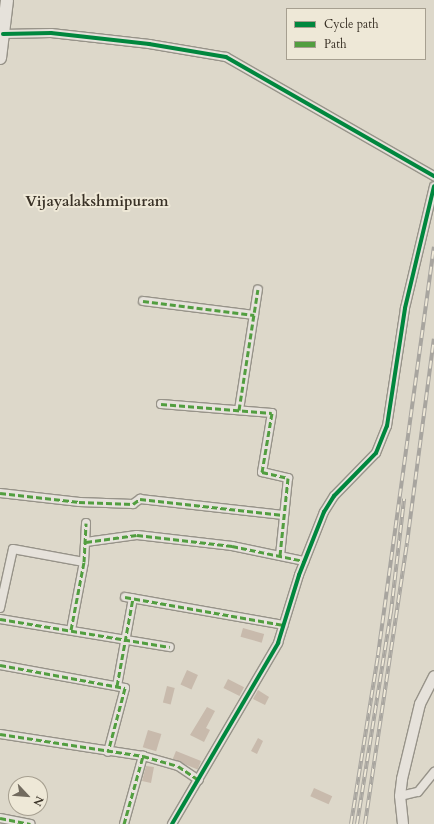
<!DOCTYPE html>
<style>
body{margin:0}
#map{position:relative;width:434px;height:824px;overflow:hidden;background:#ddd8ca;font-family:Cardo,serif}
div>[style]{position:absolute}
.building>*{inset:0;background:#c8baac;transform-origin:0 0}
.roads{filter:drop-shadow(1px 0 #979389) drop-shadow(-1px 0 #979389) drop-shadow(0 1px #979389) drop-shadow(0 -1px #979389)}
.minor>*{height:8px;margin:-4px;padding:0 4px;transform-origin:4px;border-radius:4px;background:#e6e2db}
.tertiary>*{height:10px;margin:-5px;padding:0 5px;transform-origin:5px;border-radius:5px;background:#e6e2db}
.secondary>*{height:12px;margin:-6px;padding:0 6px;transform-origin:6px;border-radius:6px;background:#e6e2db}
.rail>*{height:4px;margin-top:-2px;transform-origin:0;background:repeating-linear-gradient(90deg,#eee8d7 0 8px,#a8a59f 0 16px);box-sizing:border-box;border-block:1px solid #a8a59f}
.quiet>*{height:3px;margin-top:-1.5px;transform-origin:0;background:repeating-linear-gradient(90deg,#529e40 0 6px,transparent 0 9px)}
.cycleway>*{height:4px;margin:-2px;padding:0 2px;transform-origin:2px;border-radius:2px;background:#00873e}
span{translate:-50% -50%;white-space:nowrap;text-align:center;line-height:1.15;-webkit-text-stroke:4px #eee8d7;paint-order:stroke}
.neighbourhood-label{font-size:15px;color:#393126;font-weight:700}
.legend{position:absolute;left:286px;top:8px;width:140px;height:52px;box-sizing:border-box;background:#eee8d7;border:1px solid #a69f90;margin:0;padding:5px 7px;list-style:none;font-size:12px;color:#393126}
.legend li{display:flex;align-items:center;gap:8px;height:20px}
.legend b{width:20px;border:1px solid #a69f90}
.north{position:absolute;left:8px;top:776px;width:40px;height:40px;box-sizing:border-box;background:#eee8d7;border:1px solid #a69f90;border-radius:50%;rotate:116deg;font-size:11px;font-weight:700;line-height:16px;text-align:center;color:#393126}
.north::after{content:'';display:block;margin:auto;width:14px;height:18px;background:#726b5f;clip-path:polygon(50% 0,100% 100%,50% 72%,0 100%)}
</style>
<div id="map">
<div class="building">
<div style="left:243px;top:628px;width:22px;height:9px;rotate:16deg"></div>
<div style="left:187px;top:670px;width:12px;height:16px;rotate:24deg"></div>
<div style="left:228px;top:679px;width:18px;height:10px;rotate:27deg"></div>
<div style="left:167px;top:686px;width:8px;height:17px;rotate:14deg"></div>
<div style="clip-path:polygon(258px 690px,269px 697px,265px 705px,253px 699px)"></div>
<div style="clip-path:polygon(207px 707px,215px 711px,206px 728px,210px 730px,204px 742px,190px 735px)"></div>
<div style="left:148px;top:730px;width:14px;height:18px;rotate:17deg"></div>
<div style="clip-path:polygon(258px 738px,263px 741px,257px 754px,251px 751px)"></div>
<div style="left:176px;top:751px;width:27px;height:9px;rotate:22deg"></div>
<div style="clip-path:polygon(146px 766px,154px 767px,151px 783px,142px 781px)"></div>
<div style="left:314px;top:788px;width:20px;height:9px;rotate:24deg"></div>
</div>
<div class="roads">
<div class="minor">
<div style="left:3px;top:34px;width:48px;rotate:-1.2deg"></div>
<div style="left:51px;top:33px;width:99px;rotate:6.4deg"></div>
<div style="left:149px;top:44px;width:78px;rotate:9.6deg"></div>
<div style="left:226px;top:57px;width:240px;rotate:29.8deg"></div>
<div style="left:143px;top:301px;width:112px;rotate:7.2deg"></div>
<div style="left:161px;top:404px;width:111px;rotate:4.6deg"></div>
<div style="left:272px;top:413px;width:60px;rotate:99.6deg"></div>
<div style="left:262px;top:472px;width:27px;rotate:13deg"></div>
<div style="left:288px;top:478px;width:78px;rotate:95.9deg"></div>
<div style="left:239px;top:410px;width:122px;rotate:-81.1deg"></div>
<div style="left:0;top:493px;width:80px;rotate:6.5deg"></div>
<div style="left:79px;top:502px;width:54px;rotate:2.1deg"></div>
<div style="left:133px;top:504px;width:9px;rotate:-36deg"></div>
<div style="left:140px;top:499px;width:144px;rotate:6.4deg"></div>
<div style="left:86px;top:542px;width:51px;rotate:-7.8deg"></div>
<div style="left:137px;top:535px;width:96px;rotate:6.6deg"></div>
<div style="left:232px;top:546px;width:74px;rotate:11.8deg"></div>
<div style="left:125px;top:597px;width:161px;rotate:10deg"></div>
<div style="left:0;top:608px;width:60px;rotate:-77.6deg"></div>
<div style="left:13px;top:549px;width:72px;rotate:10.4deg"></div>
<div style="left:0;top:619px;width:172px;rotate:9.4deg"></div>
<div style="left:71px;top:630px;width:69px;rotate:-79.2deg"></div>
<div style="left:84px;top:562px;width:39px;rotate:-87deg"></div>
<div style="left:0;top:665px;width:127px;rotate:10.4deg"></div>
<div style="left:125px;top:688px;width:66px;rotate:104.9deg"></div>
<div style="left:117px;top:686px;width:89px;rotate:-79.7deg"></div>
<div style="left:0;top:734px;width:145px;rotate:8.7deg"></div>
<div style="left:143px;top:756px;width:36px;rotate:16deg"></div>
<div style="left:178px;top:766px;width:25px;rotate:34deg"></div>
<div style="left:400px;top:796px;width:18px;rotate:-13deg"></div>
<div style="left:418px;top:792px;width:26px;rotate:-51deg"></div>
<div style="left:0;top:818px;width:31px;rotate:11deg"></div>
<div style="left:124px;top:824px;width:71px;rotate:-74.4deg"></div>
<div style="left:172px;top:824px;width:210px;rotate:-59.6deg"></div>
<div style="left:278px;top:643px;width:71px;rotate:-72.8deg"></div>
<div style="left:299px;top:575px;width:68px;rotate:-68.4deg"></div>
<div style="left:324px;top:512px;width:19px;rotate:-58deg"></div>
<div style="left:334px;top:496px;width:60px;rotate:-45.7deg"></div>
<div style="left:376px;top:453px;width:29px;rotate:-68deg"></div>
<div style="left:387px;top:426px;width:119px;rotate:-81.3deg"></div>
<div style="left:405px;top:308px;width:125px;rotate:-76.6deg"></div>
</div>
<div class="tertiary">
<div style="left:403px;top:824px;width:28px;rotate:-96deg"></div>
<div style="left:400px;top:796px;width:17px;rotate:-83deg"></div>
<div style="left:402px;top:779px;width:77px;rotate:-76.5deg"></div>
<div style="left:420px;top:704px;width:31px;rotate:-63deg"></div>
</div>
<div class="secondary">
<div style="left:0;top:58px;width:58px;rotate:-83.1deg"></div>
</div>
</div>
<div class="rail">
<div style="left:351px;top:824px;width:171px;rotate:-80.9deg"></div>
<div style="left:378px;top:655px;width:412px;rotate:-82.2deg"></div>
<div style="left:357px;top:824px;width:215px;rotate:-80.9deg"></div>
<div style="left:391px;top:612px;width:114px;rotate:-83.4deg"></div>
<div style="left:365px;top:824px;width:284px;rotate:-81.5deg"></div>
<div style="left:407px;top:543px;width:206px;rotate:-82.5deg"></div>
</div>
<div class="quiet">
<div style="left:143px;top:301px;width:112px;rotate:7.2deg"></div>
<div style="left:161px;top:404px;width:111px;rotate:4.6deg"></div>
<div style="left:272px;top:413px;width:60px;rotate:99.6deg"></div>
<div style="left:262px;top:472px;width:27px;rotate:13deg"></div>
<div style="left:288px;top:478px;width:78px;rotate:95.9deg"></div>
<div style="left:239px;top:410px;width:122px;rotate:-81.1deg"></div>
<div style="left:0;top:493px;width:80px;rotate:6.5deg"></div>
<div style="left:79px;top:502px;width:54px;rotate:2.1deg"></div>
<div style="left:133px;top:504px;width:9px;rotate:-36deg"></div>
<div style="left:140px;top:499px;width:144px;rotate:6.4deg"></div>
<div style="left:86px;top:542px;width:51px;rotate:-7.8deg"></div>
<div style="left:137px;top:535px;width:96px;rotate:6.6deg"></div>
<div style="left:232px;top:546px;width:74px;rotate:11.8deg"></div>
<div style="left:125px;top:597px;width:161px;rotate:10deg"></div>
<div style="left:0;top:619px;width:172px;rotate:9.4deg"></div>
<div style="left:71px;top:630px;width:69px;rotate:-79.2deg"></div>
<div style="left:84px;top:562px;width:39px;rotate:-87deg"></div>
<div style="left:0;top:665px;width:127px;rotate:10.4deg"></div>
<div style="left:125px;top:688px;width:66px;rotate:104.9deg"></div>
<div style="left:117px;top:686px;width:89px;rotate:-79.7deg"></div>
<div style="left:0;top:734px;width:145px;rotate:8.7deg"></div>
<div style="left:143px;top:756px;width:36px;rotate:16deg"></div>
<div style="left:178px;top:766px;width:25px;rotate:34deg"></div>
<div style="left:0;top:818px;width:31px;rotate:11deg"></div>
<div style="left:124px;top:824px;width:71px;rotate:-74.4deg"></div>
</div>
<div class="cycleway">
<div style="left:3px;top:34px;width:48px;rotate:-1.2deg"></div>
<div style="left:51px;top:33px;width:99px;rotate:6.4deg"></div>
<div style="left:149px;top:44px;width:78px;rotate:9.6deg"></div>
<div style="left:226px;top:57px;width:240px;rotate:29.8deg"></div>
<div style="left:172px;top:824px;width:210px;rotate:-59.6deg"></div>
<div style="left:278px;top:643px;width:71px;rotate:-72.8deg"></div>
<div style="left:299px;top:575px;width:68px;rotate:-68.4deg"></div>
<div style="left:324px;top:512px;width:19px;rotate:-58deg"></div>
<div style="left:334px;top:496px;width:60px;rotate:-45.7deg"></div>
<div style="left:376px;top:453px;width:29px;rotate:-68deg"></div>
<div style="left:387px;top:426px;width:119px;rotate:-81.3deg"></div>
<div style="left:405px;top:308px;width:125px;rotate:-76.6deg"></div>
</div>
<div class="neighbourhood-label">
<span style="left:97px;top:202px">Vijayalakshmipuram</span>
</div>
<ul class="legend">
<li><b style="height:5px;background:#00873e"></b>Cycle path</li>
<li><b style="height:5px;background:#529e40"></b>Path</li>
</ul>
<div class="north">N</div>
</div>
